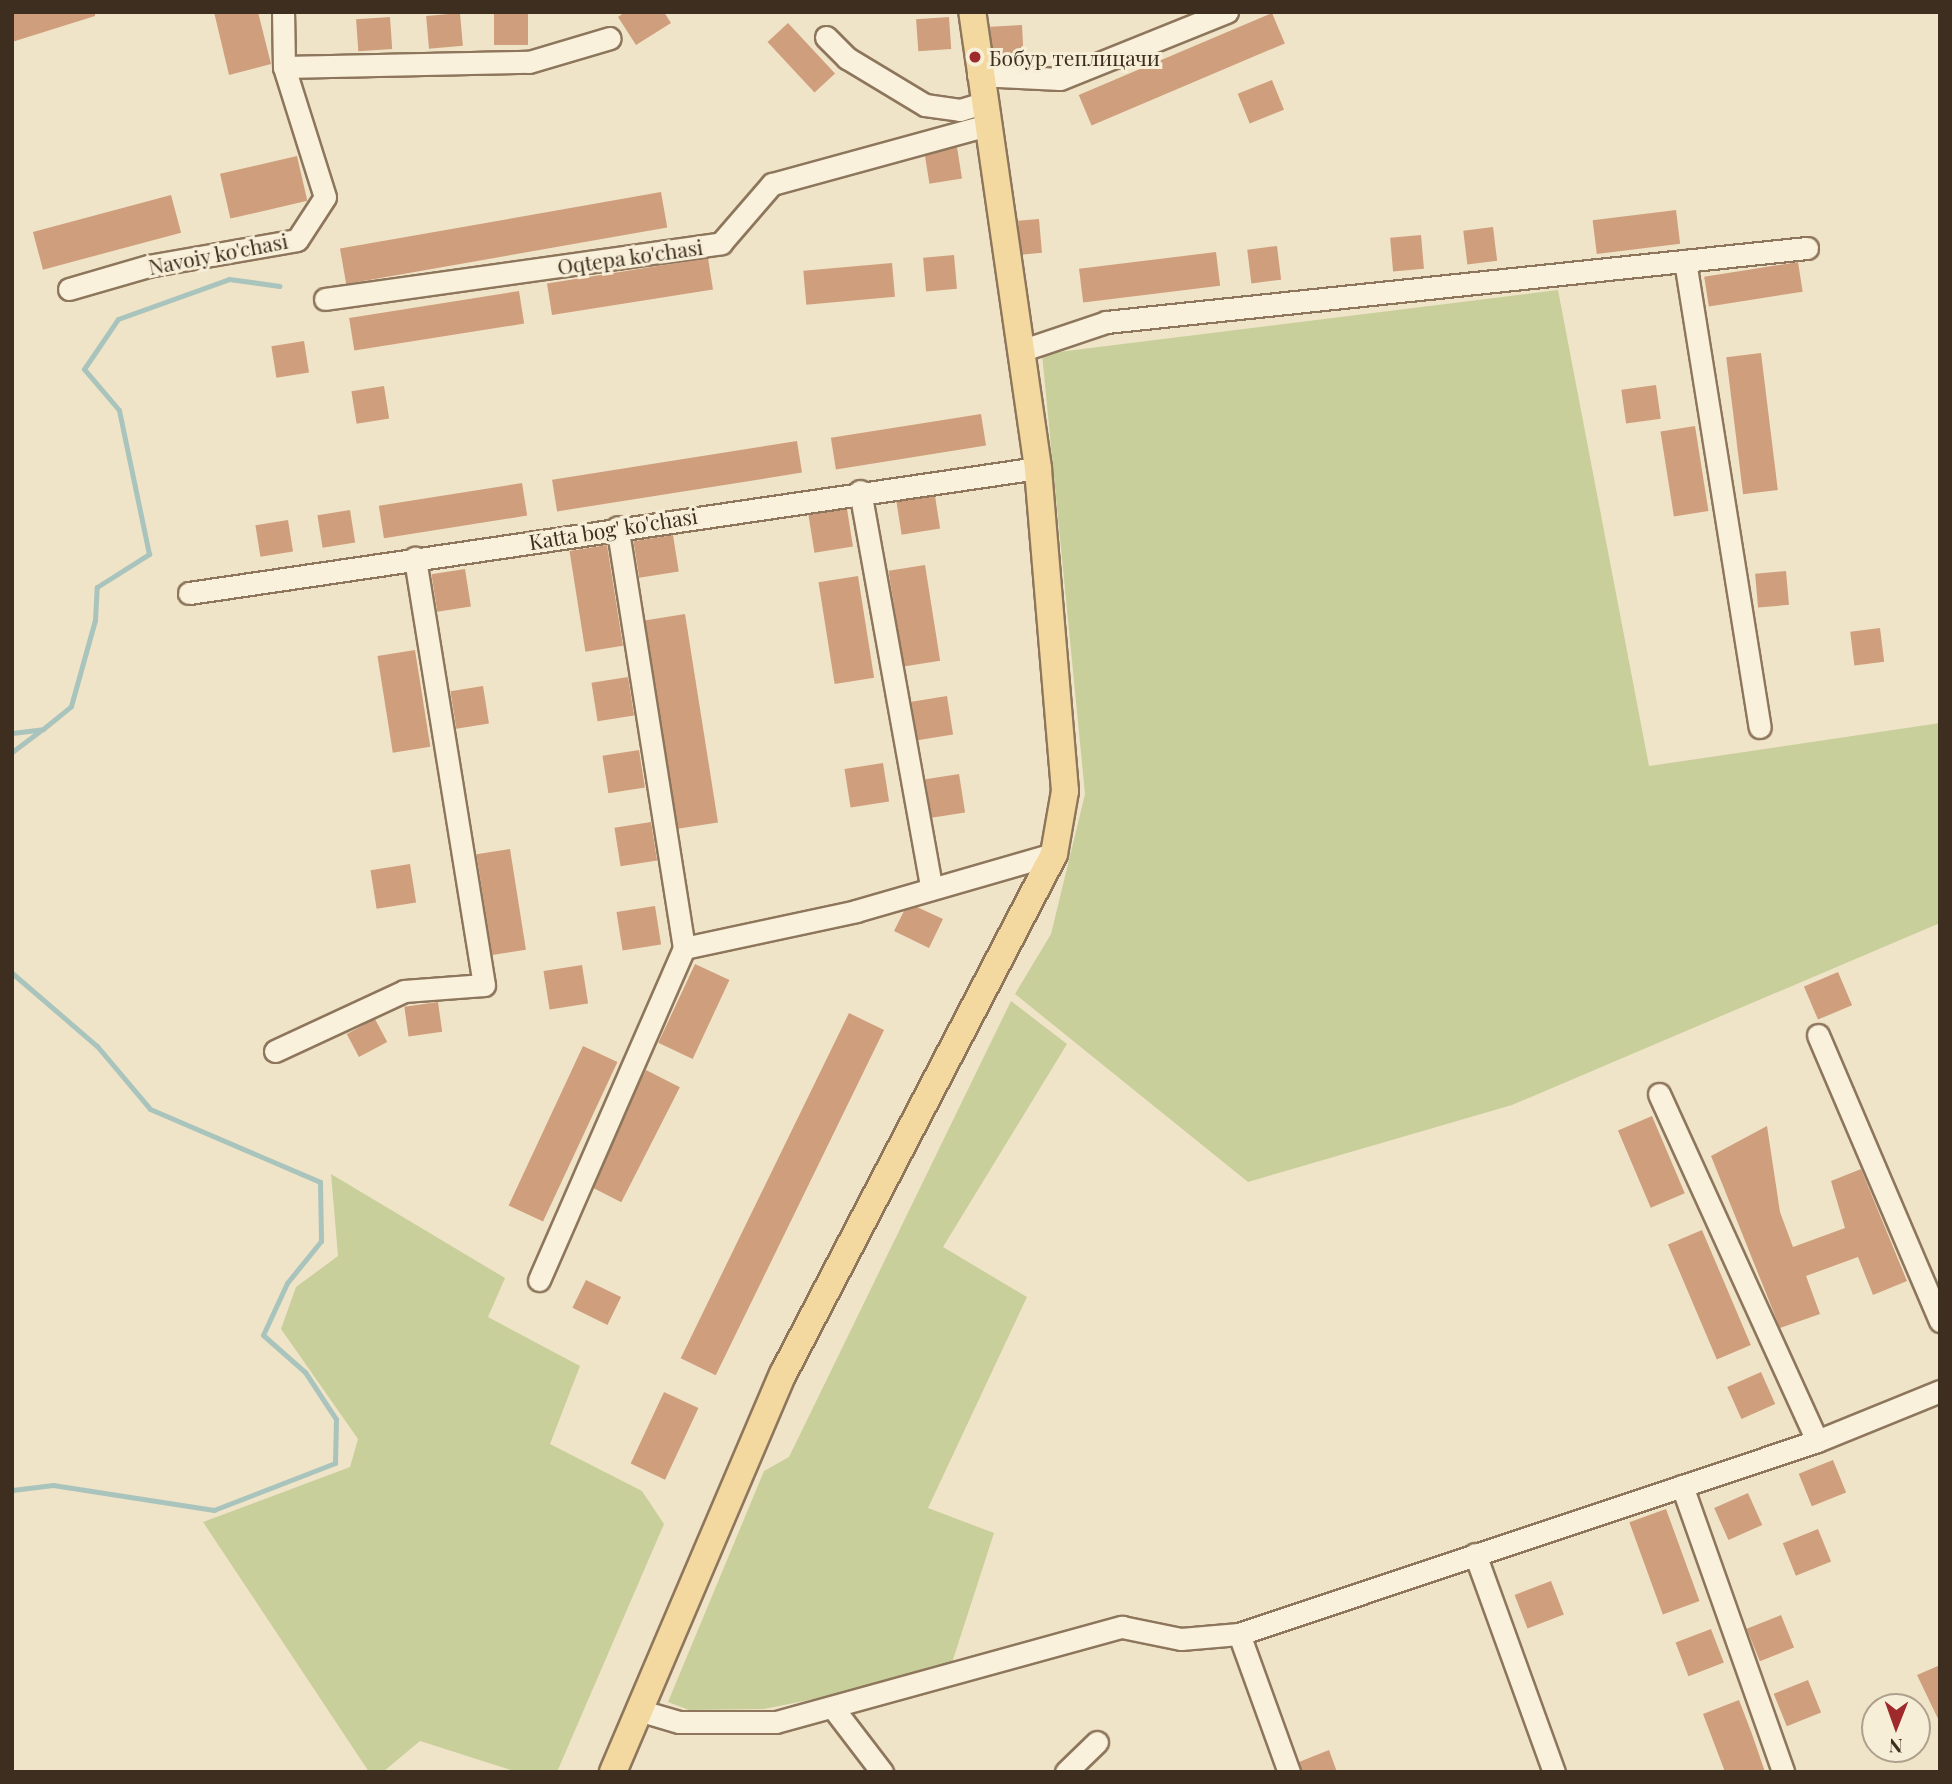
<!DOCTYPE html>
<meta charset="utf-8">
<style>
body{margin:0}
#map{position:relative;width:1952px;height:1784px;overflow:hidden;background:#f0e4c8;font-family:"Playfair Display",serif}
div>[style]{position:absolute}
.green>*{inset:0;background:#c9cf9b}
.stream>*{height:5px;margin:-2.5px;padding:0 2.5px;transform-origin:2.5px;border-radius:2.5px;background:#a9c4bc}
.building>*{inset:0;background:#cf9f7d;transform-origin:0 0}
.roads{filter:drop-shadow(2px 0 #8d765c) drop-shadow(-2px 0 #8d765c) drop-shadow(0 2px #8d765c) drop-shadow(0 -2px #8d765c)}
.minor>*{height:21px;margin:-10.5px;padding:0 10.5px;transform-origin:10.5px;border-radius:10.5px;background:#faf1dc}
.major>*{height:26px;margin:-13px;padding:0 13px;transform-origin:13px;border-radius:13px;background:#f3d9a0}
.dots>*{width:19px;height:19px;translate:-50% -50%;box-sizing:border-box;border:4px solid #f7eed8;border-radius:50%}
span{translate:-50% -50%;white-space:nowrap;text-align:center;line-height:1.15;-webkit-text-stroke:6px #f7eed8;paint-order:stroke}
.poi-label{font-size:21px;color:#3d2e20}
.left{translate:0 -50%;text-align:left}
.street-label{font-size:21px;color:#3d2e20}
.frame{position:absolute;inset:0;border:14px solid #3d2e20;pointer-events:none}
.north{position:absolute;left:1861px;top:1693px;width:70px;height:70px;box-sizing:border-box;background:#f7eed8;border:2px solid #ada18e;border-radius:50%;rotate:181deg;font-size:19px;font-weight:700;line-height:28px;text-align:center;color:#3d2e20}
.north::after{content:'';display:block;margin:auto;width:24px;height:32px;background:#9e2a2b;clip-path:polygon(50% 0,100% 100%,50% 72%,0 100%)}
</style>
<div id="map">
<div class="green">
<div style="clip-path:polygon(1558px 290px,1649px 766px,1940px 723px,1940px 923px,1512px 1105px,1248px 1182px,1015px 994px,1051px 934px,1085px 794px,1042px 354px)"></div>
<div style="clip-path:polygon(1011px 1001px,1067px 1044px,943px 1247px,1027px 1297px,928px 1508px,994px 1533px,949px 1672px,764px 1709px,689px 1710px,668px 1702px,764px 1471px,789px 1457px)"></div>
<div style="clip-path:polygon(331px 1174px,505px 1278px,488px 1317px,580px 1366px,550px 1444px,642px 1491px,664px 1524px,557px 1772px,517px 1772px,420px 1741px,383px 1772px,369px 1772px,203px 1522px,350px 1467px,358px 1439px,281px 1329px,296px 1287px,338px 1256px)"></div>
</div>
<div class="stream">
<div style="left:12px;top:733px;width:31px;rotate:-7deg"></div>
<div style="left:43px;top:729px;width:36px;rotate:-39deg"></div>
<div style="left:71px;top:706px;width:89px;rotate:-74.4deg"></div>
<div style="left:95px;top:620px;width:33px;rotate:-87deg"></div>
<div style="left:97px;top:587px;width:62px;rotate:-32.4deg"></div>
<div style="left:149px;top:554px;width:147px;rotate:-101.8deg"></div>
<div style="left:119px;top:410px;width:54px;rotate:-130.5deg"></div>
<div style="left:84px;top:369px;width:60px;rotate:-55.8deg"></div>
<div style="left:118px;top:319px;width:118px;rotate:-19.8deg"></div>
<div style="left:229px;top:279px;width:51px;rotate:7.8deg"></div>
<div style="left:12px;top:752px;width:35px;rotate:-37deg"></div>
<div style="left:12px;top:973px;width:112px;rotate:40.7deg"></div>
<div style="left:97px;top:1046px;width:82px;rotate:49.9deg"></div>
<div style="left:150px;top:1109px;width:185px;rotate:23.2deg"></div>
<div style="left:320px;top:1182px;width:59px;rotate:89deg"></div>
<div style="left:321px;top:1241px;width:54px;rotate:129deg"></div>
<div style="left:287px;top:1283px;width:57px;rotate:114.8deg"></div>
<div style="left:263px;top:1335px;width:56px;rotate:41.4deg"></div>
<div style="left:305px;top:1372px;width:56px;rotate:56.6deg"></div>
<div style="left:336px;top:1419px;width:44px;rotate:91.3deg"></div>
<div style="left:335px;top:1463px;width:130px;rotate:158.8deg"></div>
<div style="left:214px;top:1510px;width:163px;rotate:-171.2deg"></div>
<div style="left:53px;top:1485px;width:41px;rotate:173deg"></div>
</div>
<div class="building">
<div style="clip-path:polygon(12px 12px,95px 12px,95px 16px,12px 42px)"></div>
<div style="clip-path:polygon(214px 12px,258px 12px,271px 64px,229px 75px)"></div>
<div style="left:494px;top:12px;width:34px;height:33px"></div>
<div style="clip-path:polygon(625px 12px,664px 12px,671px 23px,636px 45px,618px 17px)"></div>
<div style="left:460px;top:13px;width:33px;height:34px;rotate:85deg"></div>
<div style="left:1272px;top:13px;width:33px;height:210px;rotate:67deg"></div>
<div style="left:390px;top:17px;width:32px;height:34px;rotate:86deg"></div>
<div style="left:949px;top:17px;width:32px;height:33px;rotate:86deg"></div>
<div style="left:788px;top:23px;width:69px;height:28px;rotate:47deg"></div>
<div style="left:1022px;top:25px;width:35px;height:32px;rotate:87deg"></div>
<div style="left:1272px;top:80px;width:32px;height:37px;rotate:68deg"></div>
<div style="left:957px;top:147px;width:32px;height:33px;rotate:81deg"></div>
<div style="left:297px;top:156px;width:46px;height:79px;rotate:77deg"></div>
<div style="left:661px;top:192px;width:36px;height:326px;rotate:80deg"></div>
<div style="left:171px;top:195px;width:39px;height:143px;rotate:75deg"></div>
<div style="left:1676px;top:210px;width:34px;height:84px;rotate:83deg"></div>
<div style="left:1039px;top:219px;width:34px;height:21px;rotate:85deg"></div>
<div style="left:1493px;top:227px;width:34px;height:30px;rotate:83deg"></div>
<div style="left:1421px;top:235px;width:34px;height:31px;rotate:85deg"></div>
<div style="left:1277px;top:246px;width:34px;height:30px;rotate:83deg"></div>
<div style="left:1216px;top:252px;width:34px;height:138px;rotate:83deg"></div>
<div style="left:954px;top:255px;width:34px;height:31px;rotate:85deg"></div>
<div style="left:708px;top:258px;width:32px;height:163px;rotate:81deg"></div>
<div style="left:1798px;top:262px;width:30px;height:95px;rotate:81deg"></div>
<div style="left:892px;top:263px;width:34px;height:89px;rotate:85deg"></div>
<div style="left:519px;top:291px;width:33px;height:172px;rotate:81deg"></div>
<div style="left:304px;top:341px;width:32px;height:33px;rotate:81deg"></div>
<div style="left:1761px;top:353px;width:138px;height:35px;rotate:83deg"></div>
<div style="left:1656px;top:385px;width:34px;height:35px;rotate:82deg"></div>
<div style="left:384px;top:386px;width:33px;height:33px;rotate:81deg"></div>
<div style="left:981px;top:414px;width:32px;height:152px;rotate:81deg"></div>
<div style="left:1695px;top:426px;width:86px;height:35px;rotate:81deg"></div>
<div style="left:797px;top:441px;width:32px;height:248px;rotate:81deg"></div>
<div style="left:522px;top:483px;width:33px;height:145px;rotate:81deg"></div>
<div style="left:935px;top:496px;width:33px;height:39px;rotate:81deg"></div>
<div style="left:847px;top:509px;width:38px;height:39px;rotate:81deg"></div>
<div style="left:350px;top:510px;width:33px;height:33px;rotate:81deg"></div>
<div style="left:288px;top:520px;width:32px;height:33px;rotate:81deg"></div>
<div style="left:673px;top:535px;width:37px;height:40px;rotate:81deg"></div>
<div style="left:607px;top:545px;width:102px;height:38px;rotate:81deg"></div>
<div style="left:925px;top:565px;width:97px;height:37px;rotate:81deg"></div>
<div style="left:465px;top:569px;width:38px;height:34px;rotate:81deg"></div>
<div style="left:1786px;top:571px;width:34px;height:31px;rotate:85deg"></div>
<div style="left:858px;top:576px;width:103px;height:40px;rotate:81deg"></div>
<div style="left:685px;top:614px;width:211px;height:41px;rotate:81deg"></div>
<div style="left:1880px;top:628px;width:34px;height:30px;rotate:83deg"></div>
<div style="left:415px;top:650px;width:98px;height:38px;rotate:81deg"></div>
<div style="left:628px;top:677px;width:39px;height:37px;rotate:81deg"></div>
<div style="left:483px;top:686px;width:38px;height:33px;rotate:81deg"></div>
<div style="left:947px;top:696px;width:39px;height:36px;rotate:81deg"></div>
<div style="left:639px;top:750px;width:38px;height:37px;rotate:81deg"></div>
<div style="left:883px;top:763px;width:39px;height:39px;rotate:81deg"></div>
<div style="left:959px;top:774px;width:39px;height:34px;rotate:81deg"></div>
<div style="left:651px;top:822px;width:39px;height:37px;rotate:81deg"></div>
<div style="left:510px;top:849px;width:102px;height:34px;rotate:81deg"></div>
<div style="left:410px;top:864px;width:39px;height:40px;rotate:81deg"></div>
<div style="left:655px;top:906px;width:39px;height:39px;rotate:81deg"></div>
<div style="clip-path:polygon(917px 907px,943px 919px,929px 948px,894px 931px,904px 911px)"></div>
<div style="left:695px;top:964px;width:38px;height:87px;rotate:25deg"></div>
<div style="left:582px;top:965px;width:39px;height:39px;rotate:81deg"></div>
<div style="left:1838px;top:972px;width:36px;height:37px;rotate:67deg"></div>
<div style="left:438px;top:1002px;width:30px;height:34px;rotate:82deg"></div>
<div style="left:849px;top:1013px;width:39px;height:384px;rotate:26deg"></div>
<div style="left:375px;top:1019px;width:26px;height:32px;rotate:62deg"></div>
<div style="left:583px;top:1046px;width:38px;height:176px;rotate:25deg"></div>
<div style="left:646px;top:1070px;width:38px;height:129px;rotate:27deg"></div>
<div style="left:1652px;top:1116px;width:84px;height:37px;rotate:67deg"></div>
<div style="clip-path:polygon(1767px 1126px,1780px 1212px,1793px 1247px,1845px 1228px,1831px 1181px,1861px 1169px,1907px 1281px,1873px 1295px,1858px 1257px,1806px 1276px,1820px 1314px,1780px 1328px,1711px 1156px)"></div>
<div style="left:1702px;top:1230px;width:125px;height:37px;rotate:67deg"></div>
<div style="left:586px;top:1280px;width:39px;height:31px;rotate:26deg"></div>
<div style="left:1761px;top:1372px;width:35px;height:37px;rotate:66deg"></div>
<div style="left:664px;top:1392px;width:38px;height:79px;rotate:25deg"></div>
<div style="left:1833px;top:1460px;width:35px;height:37px;rotate:68deg"></div>
<div style="left:1748px;top:1493px;width:35px;height:37px;rotate:66deg"></div>
<div style="left:1666px;top:1509px;width:98px;height:39px;rotate:70deg"></div>
<div style="left:1818px;top:1529px;width:35px;height:38px;rotate:68deg"></div>
<div style="left:1551px;top:1581px;width:36px;height:39px;rotate:69deg"></div>
<div style="left:1781px;top:1615px;width:35px;height:37px;rotate:68deg"></div>
<div style="left:1711px;top:1629px;width:36px;height:38px;rotate:69deg"></div>
<div style="clip-path:polygon(1940px 1665px,1940px 1723px,1917px 1675px)"></div>
<div style="left:1808px;top:1680px;width:35px;height:37px;rotate:68deg"></div>
<div style="clip-path:polygon(1739px 1700px,1752px 1734px,1765px 1772px,1725px 1772px,1703px 1714px)"></div>
<div style="clip-path:polygon(1329px 1750px,1337px 1772px,1302px 1772px,1299px 1762px)"></div>
</div>
<div class="roads">
<div class="minor">
<div style="left:826px;top:37px;width:30px;rotate:45deg"></div>
<div style="left:847px;top:58px;width:91px;rotate:31.1deg"></div>
<div style="left:925px;top:105px;width:35px;rotate:8deg"></div>
<div style="left:960px;top:110px;width:24px;rotate:-17deg"></div>
<div style="left:284px;top:67px;width:245px;rotate:-1.2deg"></div>
<div style="left:529px;top:62px;width:84px;rotate:-16.5deg"></div>
<div style="left:978px;top:75px;width:82px;rotate:2.8deg"></div>
<div style="left:1060px;top:79px;width:180px;rotate:-21.9deg"></div>
<div style="left:1685px;top:261px;width:472px;rotate:80.9deg"></div>
<div style="left:69px;top:289px;width:82px;rotate:-16.2deg"></div>
<div style="left:148px;top:266px;width:151px;rotate:-9.9deg"></div>
<div style="left:297px;top:240px;width:51px;rotate:-56.9deg"></div>
<div style="left:325px;top:197px;width:136px;rotate:-107.5deg"></div>
<div style="left:284px;top:67px;width:55px;rotate:-91deg"></div>
<div style="left:325px;top:299px;width:400px;rotate:-8deg"></div>
<div style="left:721px;top:243px;width:78px;rotate:-49.2deg"></div>
<div style="left:772px;top:184px;width:224px;rotate:-15.3deg"></div>
<div style="left:1023px;top:350px;width:88px;rotate:-18.6deg"></div>
<div style="left:1106px;top:322px;width:705px;rotate:-6.03deg"></div>
<div style="left:860px;top:491px;width:401px;rotate:79.8deg"></div>
<div style="left:189px;top:593px;width:858px;rotate:-8.38deg"></div>
<div style="left:684px;top:948px;width:176px;rotate:-12.1deg"></div>
<div style="left:856px;top:911px;width:206px;rotate:-16.1deg"></div>
<div style="left:1818px;top:1035px;width:311px;rotate:66.9deg"></div>
<div style="left:275px;top:1051px;width:142px;rotate:-24.9deg"></div>
<div style="left:404px;top:991px;width:80px;rotate:-4.3deg"></div>
<div style="left:484px;top:985px;width:433px;rotate:-99.2deg"></div>
<div style="left:1659px;top:1094px;width:381px;rotate:65.5deg"></div>
<div style="left:539px;top:1280px;width:362px;rotate:-66.4deg"></div>
<div style="left:684px;top:948px;width:426px;rotate:-99deg"></div>
<div style="left:1682px;top:1486px;width:303px;rotate:70.5deg"></div>
<div style="left:1475px;top:1554px;width:232px;rotate:70.1deg"></div>
<div style="left:1239px;top:1634px;width:147px;rotate:70.1deg"></div>
<div style="left:833px;top:1708px;width:81px;rotate:52.6deg"></div>
<div style="left:638px;top:1710px;width:43px;rotate:16.3deg"></div>
<div style="left:679px;top:1722px;width:97px"></div>
<div style="left:776px;top:1722px;width:359px;rotate:-15.4deg"></div>
<div style="left:1122px;top:1627px;width:60px;rotate:11.5deg"></div>
<div style="left:1181px;top:1639px;width:58px;rotate:-4.9deg"></div>
<div style="left:1239px;top:1634px;width:609px;rotate:-18.46deg"></div>
<div style="left:1817px;top:1441px;width:133px;rotate:-22.1deg"></div>
<div style="left:1066px;top:1772px;width:43px;rotate:-44.1deg"></div>
</div>
<div class="major">
<div style="left:613px;top:1772px;width:433px;rotate:-66.9deg"></div>
<div style="left:783px;top:1374px;width:586px;rotate:-62.47deg"></div>
<div style="left:1054px;top:854px;width:64px;rotate:-80.1deg"></div>
<div style="left:1065px;top:791px;width:324px;rotate:-94.8deg"></div>
<div style="left:1038px;top:468px;width:461px;rotate:-98.2deg"></div>
</div>
</div>
<div class="dots">
<div style="left:975px;top:57px;background:#9e2a2b"></div>
</div>
<div class="poi-label">
<span class="left" style="left:989px;top:57px">Бобур теплицачи</span>
</div>
<div class="street-label">
<span style="left:218px;top:253px;rotate:-11deg">Navoiy ko'chasi</span>
<span style="left:630px;top:256px;rotate:-8deg">Oqtepa ko'chasi</span>
<span style="left:613px;top:528px;rotate:-9deg">Katta bog' ko'chasi</span>
</div>
<div class="frame"></div>
<div class="north">N</div>
</div>
